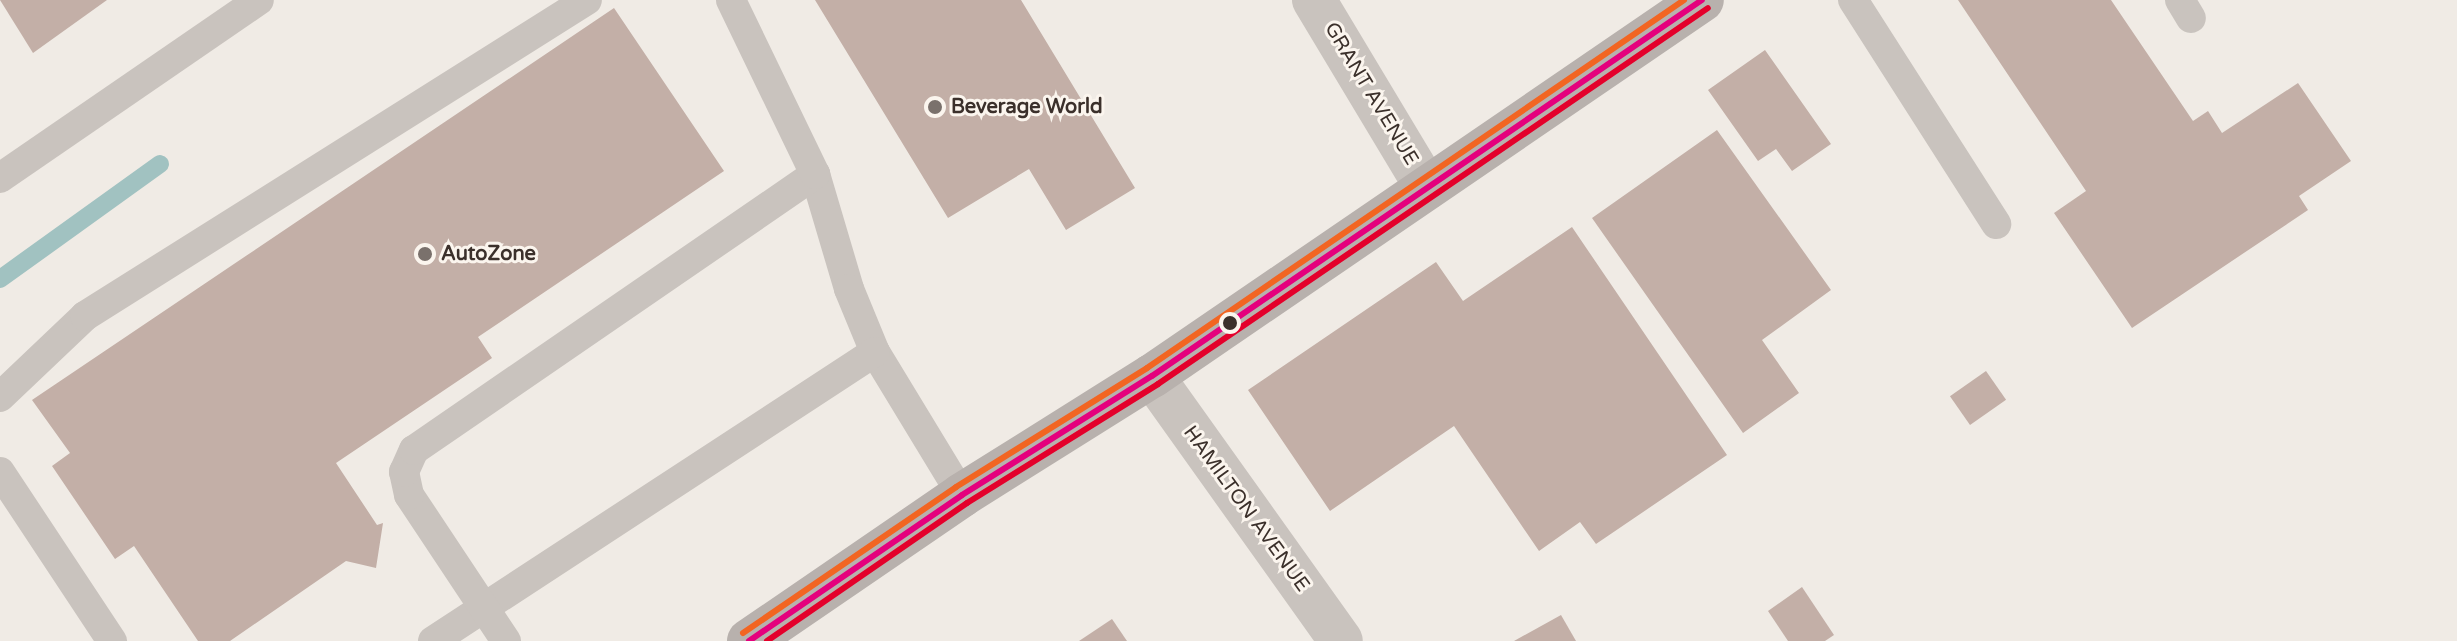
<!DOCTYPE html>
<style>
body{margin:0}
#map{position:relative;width:2457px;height:641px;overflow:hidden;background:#f0ebe5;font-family:"Varela Round",sans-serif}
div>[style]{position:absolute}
.stream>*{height:18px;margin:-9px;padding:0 9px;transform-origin:9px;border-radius:9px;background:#a1c2c1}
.building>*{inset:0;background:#c3afa7;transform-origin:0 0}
.service>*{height:30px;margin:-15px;padding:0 15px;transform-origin:15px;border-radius:15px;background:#c9c3be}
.minor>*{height:44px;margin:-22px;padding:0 22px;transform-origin:22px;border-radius:22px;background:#c9c3be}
.primary>*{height:44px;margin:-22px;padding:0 22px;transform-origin:22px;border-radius:22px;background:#b8b1ad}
.bus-1>*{height:6px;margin:-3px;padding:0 3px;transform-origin:3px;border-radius:3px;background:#e5007d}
.bus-2>*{height:6px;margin:-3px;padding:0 3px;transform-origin:3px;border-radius:3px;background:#e4002b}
.bus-3>*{height:6px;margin:-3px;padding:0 3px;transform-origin:3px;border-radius:3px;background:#f26522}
.dots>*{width:22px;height:22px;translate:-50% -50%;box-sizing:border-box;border:4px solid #fbf5ee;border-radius:50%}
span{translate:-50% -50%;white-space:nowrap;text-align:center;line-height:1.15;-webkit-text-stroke:6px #fbf5ee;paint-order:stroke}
.street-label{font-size:20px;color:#3b302b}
.poi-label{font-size:20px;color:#3b302b;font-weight:700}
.left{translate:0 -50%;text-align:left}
</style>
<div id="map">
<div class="stream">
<div style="left:0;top:279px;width:197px;rotate:-35.7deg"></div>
</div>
<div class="building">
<div style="clip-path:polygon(0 0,107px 0,33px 53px)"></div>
<div style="clip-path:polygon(815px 0,1021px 0,1135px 188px,1066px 230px,1029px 169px,948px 218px)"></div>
<div style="clip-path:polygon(1958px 0,2111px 0,2193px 121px,2208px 111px,2222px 133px,2298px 83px,2351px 161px,2299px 196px,2308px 210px,2132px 328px,2054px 213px,2086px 191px)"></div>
<div style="clip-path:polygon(614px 8px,724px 171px,478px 337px,492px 358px,336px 463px,377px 525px,383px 523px,376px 568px,346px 561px,230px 641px,198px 641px,134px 546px,115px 559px,52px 466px,70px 453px,32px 400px)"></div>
<div style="clip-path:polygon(1765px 50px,1831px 144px,1792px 171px,1776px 149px,1758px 161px,1708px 90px)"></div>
<div style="clip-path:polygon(1717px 130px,1831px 290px,1762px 340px,1799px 393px,1743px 433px,1592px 218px)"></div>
<div style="clip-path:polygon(1572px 227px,1727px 455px,1596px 544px,1580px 522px,1539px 551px,1454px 426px,1330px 511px,1248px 390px,1436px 262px,1463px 301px)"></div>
<div style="left:1986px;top:371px;width:35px;height:44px;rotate:55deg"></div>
<div style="clip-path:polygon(1802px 587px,1834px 635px,1825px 641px,1788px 641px,1768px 611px)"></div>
<div style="clip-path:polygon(1561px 615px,1576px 641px,1514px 641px)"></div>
<div style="clip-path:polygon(1112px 619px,1127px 641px,1079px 641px)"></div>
</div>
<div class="service">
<div style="left:1853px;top:0;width:266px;rotate:57.4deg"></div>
<div style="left:2180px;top:0;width:21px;rotate:59deg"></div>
<div style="left:815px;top:174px;width:120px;rotate:73.5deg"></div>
<div style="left:849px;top:289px;width:68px;rotate:67.6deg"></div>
<div style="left:875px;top:352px;width:167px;rotate:58.7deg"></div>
<div style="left:0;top:178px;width:314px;rotate:-34.5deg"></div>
<div style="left:0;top:397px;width:117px;rotate:-43.6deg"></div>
<div style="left:85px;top:316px;width:593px;rotate:-32.19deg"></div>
<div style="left:0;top:472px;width:203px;rotate:56.5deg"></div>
<div style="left:433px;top:641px;width:528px;rotate:-33.18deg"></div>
<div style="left:506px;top:641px;width:175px;rotate:-123.6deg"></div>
<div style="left:409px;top:495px;width:24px;rotate:-102deg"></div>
<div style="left:404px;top:472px;width:24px;rotate:-66deg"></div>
<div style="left:414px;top:450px;width:487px;rotate:-34.5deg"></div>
<div style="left:815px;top:174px;width:193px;rotate:-115.8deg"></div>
</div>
<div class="minor">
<div style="left:1314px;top:0;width:219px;rotate:59deg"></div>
<div style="left:1152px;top:376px;width:325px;rotate:54.5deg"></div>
</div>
<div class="primary">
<div style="left:749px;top:641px;width:258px;rotate:-34.4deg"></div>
<div style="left:962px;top:495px;width:224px;rotate:-32.1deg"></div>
<div style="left:1152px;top:376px;width:666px;rotate:-34.36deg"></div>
</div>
<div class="bus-1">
<div style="left:749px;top:641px;width:258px;rotate:-34.4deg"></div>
<div style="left:962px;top:495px;width:224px;rotate:-32.1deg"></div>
<div style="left:1152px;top:376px;width:666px;rotate:-34.36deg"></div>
</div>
<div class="bus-2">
<div style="left:767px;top:641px;width:243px;rotate:-34.6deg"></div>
<div style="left:967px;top:503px;width:225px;rotate:-31.9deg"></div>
<div style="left:1158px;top:384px;width:666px;rotate:-34.36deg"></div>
</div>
<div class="bus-3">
<div style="left:743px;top:633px;width:258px;rotate:-34.4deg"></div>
<div style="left:956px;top:487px;width:225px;rotate:-31.9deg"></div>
<div style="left:1147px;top:368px;width:651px;rotate:-34.42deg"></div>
</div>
<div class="dots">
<div style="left:935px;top:107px;background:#7a716c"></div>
<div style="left:425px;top:254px;background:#7a716c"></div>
<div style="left:1230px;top:323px;background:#3b302b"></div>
</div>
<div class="street-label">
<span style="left:1371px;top:94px;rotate:59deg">GRANT AVENUE</span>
<span style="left:1246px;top:509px;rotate:54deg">HAMILTON AVENUE</span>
</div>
<div class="poi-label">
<span class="left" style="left:951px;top:107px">Beverage World</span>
<span class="left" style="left:441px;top:254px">AutoZone</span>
</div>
</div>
